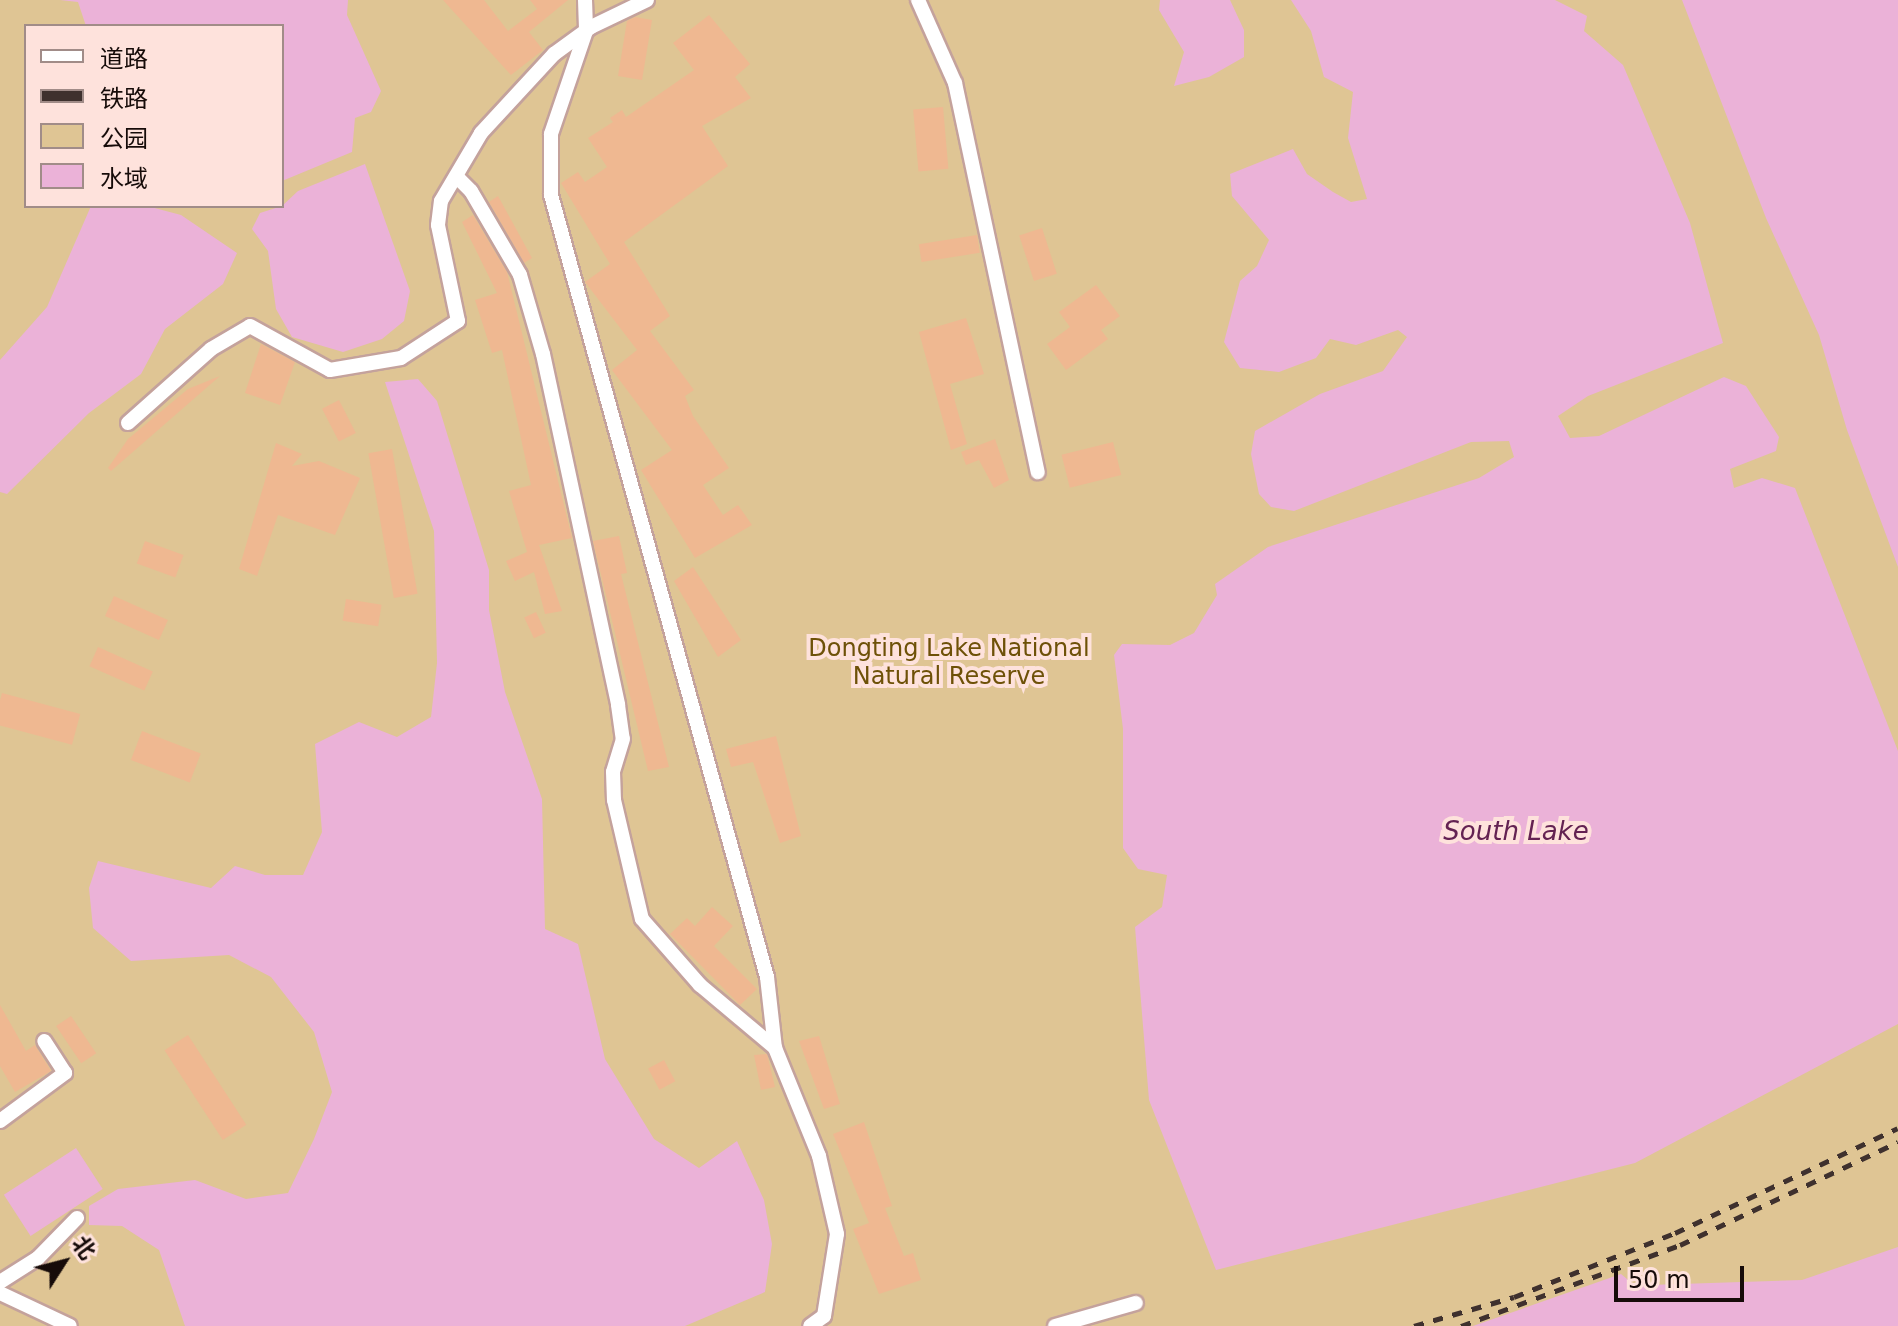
<!DOCTYPE html>
<meta charset="utf-8">
<style>
body{margin:0}
#map{position:relative;width:1898px;height:1326px;overflow:hidden;background:#fee2dc;font-family:"DejaVu Sans","Noto Sans SC",sans-serif}
div>[style]{position:absolute}
.green>*{inset:0;background:#dfc594}
.water>*{inset:0;background:#ebb2d8;transform-origin:0 0}
.building>*{inset:0;background:#efb891;transform-origin:0 0}
.roads{filter:drop-shadow(2px 0 #c4a29c) drop-shadow(-2px 0 #c4a29c) drop-shadow(0 2px #c4a29c) drop-shadow(0 -2px #c4a29c)}
.minor>*{height:14px;margin:-7px;padding:0 7px;transform-origin:7px;border-radius:7px;background:#fff}
.rail>*{height:5px;margin-top:-2.5px;transform-origin:0;background:repeating-linear-gradient(90deg,#3f312e 0 10px,transparent 0 20px)}
span{translate:-50% -50%;white-space:nowrap;text-align:center;line-height:1.15;-webkit-text-stroke:8px #fee2dc;paint-order:stroke}
.park-label{font-size:24px;color:#6e5108}
.water-label{font-size:26px;color:#642252;font-style:italic}
.legend{position:absolute;left:24px;top:24px;width:260px;height:184px;box-sizing:border-box;background:#fee2dc;border:2px solid #a18c88;margin:0;padding:10px 14px;list-style:none;font-size:24px;color:#160b09}
.legend li{display:flex;align-items:center;gap:16px;height:40px}
.legend b{width:40px;border:2px solid #a18c88}
.north{position:absolute;left:24px;top:1222px;width:80px;height:80px;-webkit-text-stroke:6px #fee2dc;paint-order:stroke;rotate:54deg;font-size:22px;font-weight:700;line-height:32px;text-align:center;color:#160b09}
.north::after{content:'';display:block;margin:auto;width:28px;height:36px;background:#160b09;clip-path:polygon(50% 0,100% 100%,50% 72%,0 100%)}
.scale{position:absolute;left:1614px;top:1266px;width:130px;height:36px;box-sizing:border-box;border:4px solid #160b09;border-top:0;padding-left:10px;font-size:24px;line-height:28px;white-space:nowrap;color:#160b09;-webkit-text-stroke:6px #fee2dc;paint-order:stroke}
</style>
<div id="map">
<div class="green">
<div style="clip-path:polygon(evenodd,0 0,1898px 0,1898px 1326px,0 1326px,0 0,26px 26px,282px 26px,282px 206px,26px 206px,26px 26px)"></div>
</div>
<div class="water">
<div style="clip-path:polygon(60px 0,348px 0,347px 15px,381px 91px,371px 112px,355px 118px,352px 152px,282px 181px,282px 26px,86px 26px,78px 2px)"></div>
<div style="clip-path:polygon(1160px 0,1230px 0,1244px 30px,1244px 57px,1209px 77px,1174px 86px,1184px 52px,1159px 10px)"></div>
<div style="clip-path:polygon(1291px 0,1555px 0,1587px 16px,1584px 31px,1623px 65px,1690px 223px,1723px 343px,1588px 396px,1558px 416px,1570px 438px,1599px 436px,1724px 377px,1746px 386px,1779px 437px,1776px 451px,1730px 469px,1734px 488px,1762px 478px,1795px 488px,1898px 751px,1898px 1024px,1635px 1163px,1216px 1270px,1149px 1100px,1135px 927px,1162px 907px,1167px 875px,1138px 869px,1123px 848px,1123px 729px,1114px 655px,1122px 644px,1170px 645px,1194px 633px,1217px 595px,1215px 584px,1268px 547px,1479px 478px,1514px 457px,1509px 441px,1471px 442px,1294px 511px,1271px 507px,1259px 494px,1251px 454px,1255px 431px,1320px 394px,1383px 371px,1407px 337px,1398px 330px,1356px 345px,1330px 339px,1316px 358px,1279px 372px,1240px 368px,1224px 342px,1240px 281px,1257px 266px,1269px 240px,1232px 196px,1230px 174px,1293px 149px,1307px 174px,1333px 192px,1351px 202px,1367px 199px,1348px 138px,1353px 92px,1324px 77px,1311px 31px)"></div>
<div style="clip-path:polygon(1682px 0,1898px 0,1898px 567px,1847px 430px,1819px 335px,1766px 218px)"></div>
<div style="clip-path:polygon(365px 164px,410px 291px,404px 321px,382px 339px,343px 352px,292px 337px,276px 309px,268px 251px,252px 229px,260px 213px,282px 206px,298px 191px)"></div>
<div style="clip-path:polygon(91px 206px,147px 206px,181px 215px,237px 253px,223px 284px,165px 329px,141px 374px,89px 413px,7px 494px,0 492px,0 360px,47px 307px)"></div>
<div style="clip-path:polygon(418px 379px,437px 401px,489px 570px,489px 610px,505px 692px,542px 799px,545px 929px,578px 944px,605px 1059px,654px 1139px,699px 1168px,737px 1141px,764px 1200px,772px 1244px,765px 1292px,685px 1326px,185px 1326px,159px 1250px,122px 1226px,89px 1225px,89px 1206px,118px 1189px,195px 1180px,246px 1199px,288px 1193px,314px 1139px,332px 1092px,314px 1032px,271px 977px,229px 955px,131px 961px,93px 928px,89px 888px,98px 861px,211px 888px,235px 866px,265px 875px,303px 875px,322px 832px,315px 744px,359px 722px,397px 737px,431px 717px,437px 663px,434px 531px,385px 382px)"></div>
<div style="left:76px;top:1148px;width:49px;height:86px;rotate:57deg"></div>
<div style="clip-path:polygon(1898px 1247px,1898px 1326px,1473px 1326px,1621px 1274px,1633px 1284px,1649px 1285px,1802px 1280px)"></div>
</div>
<div class="building">
<div style="clip-path:polygon(443px 0,484px 0,508px 31px,537px 9px,530px 0,568px 0,529px 32px,543px 50px,511px 75px)"></div>
<div style="clip-path:polygon(709px 15px,750px 64px,735px 77px,751px 98px,702px 126px,728px 166px,624px 242px,670px 316px,650px 331px,694px 390px,685px 396px,693px 416px,729px 468px,703px 485px,723px 515px,738px 505px,752px 525px,695px 558px,641px 470px,672px 450px,612px 370px,637px 350px,585px 282px,610px 264px,561px 183px,578px 172px,585px 182px,607px 167px,588px 138px,613px 122px,610px 118px,622px 110px,626px 117px,694px 70px,673px 43px)"></div>
<div style="clip-path:polygon(635px 17px,652px 20px,642px 80px,618px 76px,627px 21px)"></div>
<div style="left:943px;top:107px;width:62px;height:30px;rotate:85deg"></div>
<div style="clip-path:polygon(498px 196px,532px 258px,524px 263px,489px 202px)"></div>
<div style="clip-path:polygon(473px 215px,507px 272px,572px 538px,539px 545px,562px 611px,545px 614px,534px 572px,515px 581px,506px 561px,527px 552px,509px 491px,531px 485px,502px 350px,492px 353px,475px 300px,497px 293px,462px 222px)"></div>
<div style="left:1042px;top:228px;width:48px;height:24px;rotate:72deg"></div>
<div style="left:977px;top:235px;width:18px;height:59px;rotate:81deg"></div>
<div style="clip-path:polygon(1096px 285px,1120px 316px,1101px 330px,1108px 339px,1066px 370px,1047px 344px,1070px 327px,1059px 312px)"></div>
<div style="clip-path:polygon(966px 318px,984px 374px,950px 384px,967px 444px,951px 450px,919px 332px)"></div>
<div style="clip-path:polygon(261px 344px,295px 362px,280px 405px,245px 393px)"></div>
<div style="clip-path:polygon(220px 376px,111px 471px,108px 468px,128px 439px,188px 389px)"></div>
<div style="left:339px;top:400px;width:37px;height:19px;rotate:63deg"></div>
<div style="clip-path:polygon(995px 439px,1009px 480px,994px 488px,979px 460px,966px 465px,961px 452px)"></div>
<div style="left:1113px;top:442px;width:34px;height:53px;rotate:76deg"></div>
<div style="clip-path:polygon(276px 443px,302px 454px,292px 466px,319px 461px,360px 478px,335px 535px,278px 515px,257px 576px,239px 569px)"></div>
<div style="left:392px;top:449px;width:147px;height:24px;rotate:80deg"></div>
<div style="clip-path:polygon(619px 536px,627px 573px,621px 574px,669px 767px,648px 771px,593px 541px)"></div>
<div style="left:145px;top:541px;width:41px;height:24px;rotate:20deg"></div>
<div style="clip-path:polygon(693px 567px,741px 640px,718px 657px,674px 581px)"></div>
<div style="left:114px;top:596px;width:59px;height:22px;rotate:24deg"></div>
<div style="left:346px;top:599px;width:36px;height:22px;rotate:9deg"></div>
<div style="left:536px;top:612px;width:23px;height:13px;rotate:65deg"></div>
<div style="left:98px;top:647px;width:60px;height:21px;rotate:24deg"></div>
<div style="left:2px;top:693px;width:81px;height:32px;rotate:15deg"></div>
<div style="left:142px;top:731px;width:63px;height:31px;rotate:21deg"></div>
<div style="clip-path:polygon(776px 736px,801px 836px,780px 843px,753px 762px,731px 767px,726px 749px)"></div>
<div style="clip-path:polygon(712px 907px,733px 926px,714px 946px,757px 989px,740px 1005px,670px 934px,687px 918px,695px 926px)"></div>
<div style="clip-path:polygon(0 1005px,26px 1051px,35px 1045px,51px 1071px,15px 1092px,0 1066px)"></div>
<div style="left:71px;top:1016px;width:45px;height:18px;rotate:56deg"></div>
<div style="left:188px;top:1035px;width:107px;height:28px;rotate:57deg"></div>
<div style="clip-path:polygon(819px 1036px,840px 1104px,824px 1109px,799px 1041px)"></div>
<div style="clip-path:polygon(767px 1054px,775px 1087px,761px 1090px,754px 1055px)"></div>
<div style="left:664px;top:1060px;width:24px;height:18px;rotate:62deg"></div>
<div style="clip-path:polygon(864px 1122px,892px 1206px,885px 1208px,904px 1256px,913px 1253px,921px 1280px,879px 1294px,853px 1229px,869px 1223px,833px 1134px)"></div>
</div>
<div class="roads">
<div class="minor">
<div style="left:585px;top:0;width:31px;rotate:88deg"></div>
<div style="left:586px;top:31px;width:109px;rotate:108.8deg"></div>
<div style="left:551px;top:134px;width:61px;rotate:90deg"></div>
<div style="left:551px;top:195px;width:811px;rotate:74.56deg"></div>
<div style="left:767px;top:977px;width:71px;rotate:83.6deg"></div>
<div style="left:775px;top:1048px;width:117px;rotate:67.8deg"></div>
<div style="left:819px;top:1156px;width:80px;rotate:77deg"></div>
<div style="left:837px;top:1234px;width:83px;rotate:99deg"></div>
<div style="left:824px;top:1316px;width:17px;rotate:144deg"></div>
<div style="left:918px;top:0;width:91px;rotate:66deg"></div>
<div style="left:955px;top:83px;width:398px;rotate:78deg"></div>
<div style="left:458px;top:178px;width:18px;rotate:45deg"></div>
<div style="left:471px;top:191px;width:97px;rotate:59.7deg"></div>
<div style="left:520px;top:275px;width:82px;rotate:73.8deg"></div>
<div style="left:543px;top:354px;width:359px;rotate:77.9deg"></div>
<div style="left:618px;top:705px;width:34px;rotate:82deg"></div>
<div style="left:623px;top:739px;width:34px;rotate:107deg"></div>
<div style="left:613px;top:772px;width:28px;rotate:88deg"></div>
<div style="left:614px;top:800px;width:122px;rotate:76.8deg"></div>
<div style="left:642px;top:919px;width:88px;rotate:48.7deg"></div>
<div style="left:700px;top:985px;width:98px;rotate:40deg"></div>
<div style="left:128px;top:423px;width:111px;rotate:-41.7deg"></div>
<div style="left:211px;top:349px;width:45px;rotate:-30.5deg"></div>
<div style="left:250px;top:326px;width:91px;rotate:28.8deg"></div>
<div style="left:330px;top:370px;width:72px;rotate:-9.6deg"></div>
<div style="left:401px;top:358px;width:68px;rotate:-33deg"></div>
<div style="left:458px;top:321px;width:98px;rotate:-101.8deg"></div>
<div style="left:438px;top:225px;width:24px;rotate:-83deg"></div>
<div style="left:441px;top:201px;width:79px;rotate:-59.5deg"></div>
<div style="left:481px;top:133px;width:108px;rotate:-47.3deg"></div>
<div style="left:554px;top:54px;width:46px;rotate:-36.1deg"></div>
<div style="left:591px;top:27px;width:62px;rotate:-25.7deg"></div>
<div style="left:0;top:1121px;width:81px;rotate:-36.4deg"></div>
<div style="left:65px;top:1073px;width:38px;rotate:-123deg"></div>
<div style="left:0;top:1282px;width:45px;rotate:-32.3deg"></div>
<div style="left:38px;top:1258px;width:56px;rotate:-45.7deg"></div>
<div style="left:0;top:1293px;width:77px;rotate:25.2deg"></div>
<div style="left:1055px;top:1326px;width:84px;rotate:-15.9deg"></div>
</div>
</div>
<div class="rail">
<div style="left:1414px;top:1326px;width:104px;rotate:-16.2deg"></div>
<div style="left:1514px;top:1297px;width:173px;rotate:-21.7deg"></div>
<div style="left:1675px;top:1233px;width:246px;rotate:-25.2deg"></div>
<div style="left:1461px;top:1326px;width:233px;rotate:-20.3deg"></div>
<div style="left:1680px;top:1245px;width:241px;rotate:-25.3deg"></div>
</div>
<div class="park-label">
<span style="left:949px;top:663px">Dongting Lake National<br>Natural Reserve</span>
</div>
<div class="water-label">
<span style="left:1516px;top:832px">South Lake</span>
</div>
<ul class="legend">
<li><b style="height:10px;background:#fff"></b>道路</li>
<li><b style="height:10px;background:#3f312e"></b>铁路</li>
<li><b style="height:22px;background:#dfc594"></b>公园</li>
<li><b style="height:22px;background:#ebb2d8"></b>水域</li>
</ul>
<div class="north">北</div>
<div class="scale">50 m</div>
</div>
